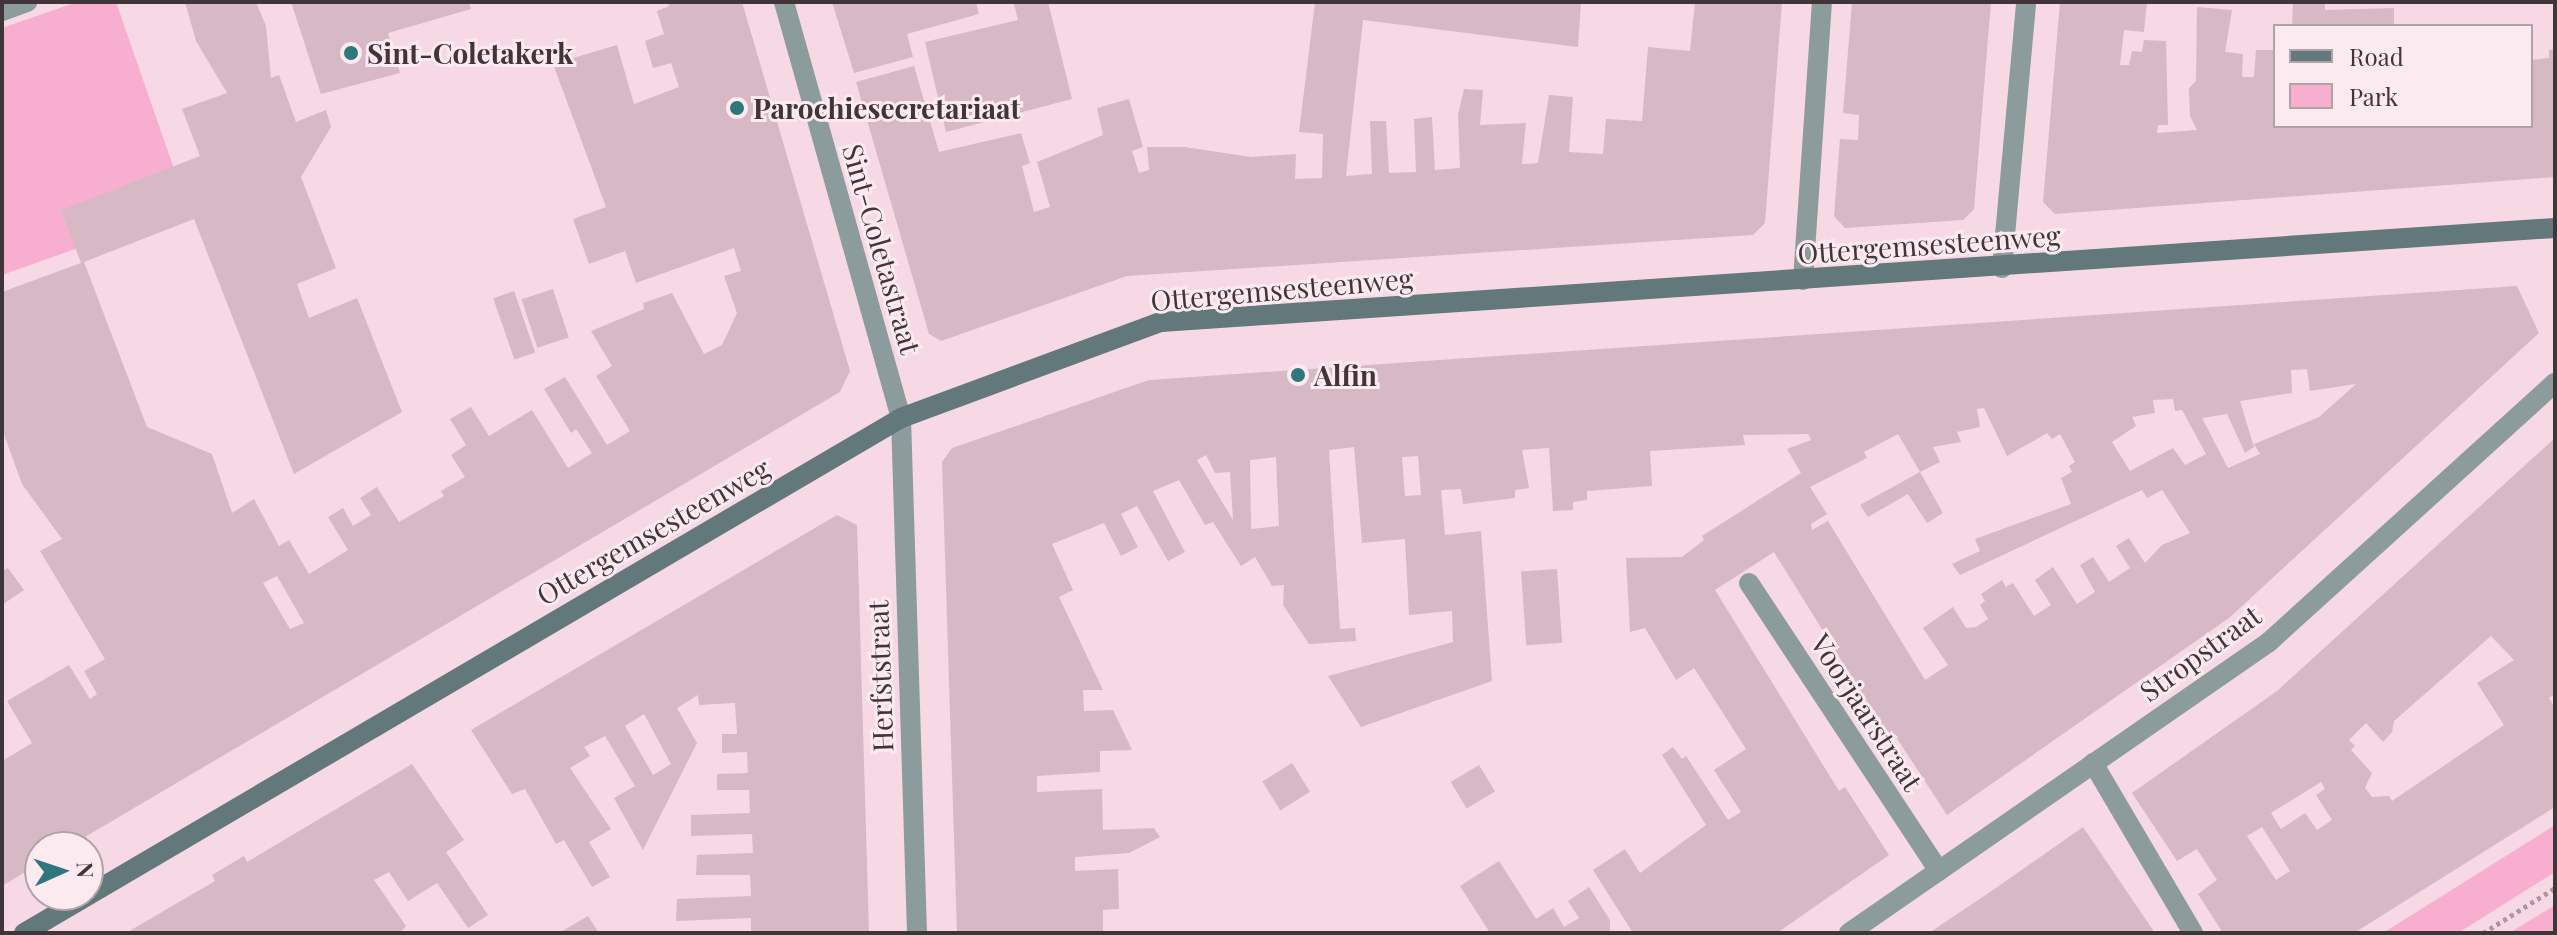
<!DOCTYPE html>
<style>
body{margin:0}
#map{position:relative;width:2557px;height:935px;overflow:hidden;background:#f7d8e5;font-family:"Playfair Display",serif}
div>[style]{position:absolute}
.green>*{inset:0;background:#f8afcf}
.building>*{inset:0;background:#d7b9c6;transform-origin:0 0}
.path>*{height:5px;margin-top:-2.5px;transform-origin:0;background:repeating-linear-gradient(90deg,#af97a1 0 4px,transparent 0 8px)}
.lane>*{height:20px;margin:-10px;padding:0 10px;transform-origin:10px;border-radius:10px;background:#8c9b9c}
.street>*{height:20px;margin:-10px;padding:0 10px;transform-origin:10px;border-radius:10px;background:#8c9b9c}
.secondary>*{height:20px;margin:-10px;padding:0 10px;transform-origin:10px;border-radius:10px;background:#63787a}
.dots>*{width:22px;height:22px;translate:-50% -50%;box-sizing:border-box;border:4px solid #fceaf1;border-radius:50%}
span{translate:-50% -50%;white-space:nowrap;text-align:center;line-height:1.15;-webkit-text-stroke:6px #fceaf1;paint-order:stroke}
.poi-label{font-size:28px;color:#41353a;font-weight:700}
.left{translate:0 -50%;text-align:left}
.street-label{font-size:28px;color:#41353a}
.frame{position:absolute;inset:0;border:4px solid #41353a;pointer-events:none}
.legend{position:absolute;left:2273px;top:24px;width:260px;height:104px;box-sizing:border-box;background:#fceaf1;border:2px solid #b1a2a8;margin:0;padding:10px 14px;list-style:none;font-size:24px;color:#41353a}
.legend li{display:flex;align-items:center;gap:16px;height:40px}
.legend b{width:40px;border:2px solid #b1a2a8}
.north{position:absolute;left:24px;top:831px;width:80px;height:80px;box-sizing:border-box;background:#fceaf1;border:2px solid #b1a2a8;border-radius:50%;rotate:87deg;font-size:22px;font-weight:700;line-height:32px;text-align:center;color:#41353a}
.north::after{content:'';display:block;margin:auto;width:28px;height:36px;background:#2d777d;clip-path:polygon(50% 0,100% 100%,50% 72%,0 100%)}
</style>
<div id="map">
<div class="green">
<div style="clip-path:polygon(77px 2px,116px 2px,188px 209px,2px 275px,2px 28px)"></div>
<div style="clip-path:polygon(2555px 825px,2555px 872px,2458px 933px,2383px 933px)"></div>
<div style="clip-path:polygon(2555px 905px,2555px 933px,2509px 933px)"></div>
</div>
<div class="building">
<div style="clip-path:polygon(evenodd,185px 2px,256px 2px,266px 26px,271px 78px,279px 75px,296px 122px,326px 110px,331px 127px,301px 177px,336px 268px,297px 284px,309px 318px,357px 298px,402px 412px,294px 474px,194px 219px,84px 262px,147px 427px,212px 454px,232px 513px,254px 499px,279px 546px,289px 540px,309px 574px,348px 550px,328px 517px,343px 508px,353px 526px,371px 515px,360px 498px,377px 487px,399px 522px,444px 496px,441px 491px,465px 477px,451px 455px,466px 445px,450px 419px,471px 407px,489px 436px,532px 410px,568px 468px,592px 453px,576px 429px,571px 433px,544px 389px,565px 377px,607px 445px,630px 431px,596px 376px,612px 366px,591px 331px,644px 309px,643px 303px,672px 293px,704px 354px,722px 345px,737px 313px,724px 276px,741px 271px,734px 248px,636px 283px,625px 251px,589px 264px,573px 219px,606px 207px,553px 64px,617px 45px,634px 104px,679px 87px,671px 63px,653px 68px,645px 41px,664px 34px,657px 11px,669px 6px,668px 2px,742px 2px,850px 371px,840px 392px,68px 847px,40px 847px,40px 863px,2px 886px,2px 761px,32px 743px,7px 701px,69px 665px,90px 699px,97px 694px,84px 671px,105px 659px,40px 551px,62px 539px,22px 484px,2px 429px,2px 292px,81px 263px,61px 210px,200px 156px,182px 109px,227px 93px,196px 41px,185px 2px,277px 576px,304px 623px,290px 629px,263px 583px,277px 576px)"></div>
<div style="clip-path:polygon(291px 2px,469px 2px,471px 9px,388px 33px,400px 73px,321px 94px)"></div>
<div style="clip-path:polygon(832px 2px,976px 2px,979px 14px,907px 34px,913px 57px,854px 73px)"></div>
<div style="clip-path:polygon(1048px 2px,1072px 99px,946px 132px,925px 42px,1018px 20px,1014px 4px)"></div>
<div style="clip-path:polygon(1315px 2px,1581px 2px,1578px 47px,1363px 20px,1346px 176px,1372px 174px,1370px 121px,1386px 121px,1389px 173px,1416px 172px,1414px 119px,1432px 117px,1435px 170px,1460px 168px,1458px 115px,1464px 89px,1483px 90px,1480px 125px,1526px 123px,1522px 164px,1538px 163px,1549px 95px,1573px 97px,1569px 152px,1603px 154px,1606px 119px,1642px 121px,1648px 47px,1690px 51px,1695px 2px,1782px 2px,1765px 223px,1753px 235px,1127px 276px,941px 341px,929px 334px,856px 82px,914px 66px,939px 152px,1021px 133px,1030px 163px,1022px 166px,1034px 212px,1050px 207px,1037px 162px,1103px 135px,1097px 108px,1129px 99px,1143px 147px,1132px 151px,1139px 173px,1149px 170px,1147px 147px,1185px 147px,1251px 157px,1296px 154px,1295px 179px,1322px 178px,1323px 134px,1299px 132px)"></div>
<div style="clip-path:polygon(1852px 2px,1991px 2px,1974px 209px,1963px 220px,1845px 228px,1834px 216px,1840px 139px,1858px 140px,1859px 115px,1843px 113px)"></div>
<div style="clip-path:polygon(2060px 2px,2147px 2px,2144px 32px,2124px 30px,2120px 65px,2129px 65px,2132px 51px,2142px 52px,2144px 40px,2166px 41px,2168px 125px,2158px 125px,2157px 133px,2197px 130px,2190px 116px,2189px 88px,2196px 81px,2197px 7px,2232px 10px,2225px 52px,2243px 54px,2242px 77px,2254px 77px,2256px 50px,2273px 50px,2275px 126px,2531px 126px,2531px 60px,2549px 58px,2549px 50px,2555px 49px,2555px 177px,2055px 214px,2043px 202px)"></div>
<div style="clip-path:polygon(2293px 2px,2325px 2px,2325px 10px,2394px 8px,2394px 26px,2292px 26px)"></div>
<div style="clip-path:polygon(evenodd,2517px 286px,2539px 333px,2229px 618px,1947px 815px,1894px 734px,1889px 737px,1774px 552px,1715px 590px,1839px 791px,1845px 787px,1889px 855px,1777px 933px,1633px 933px,1593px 870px,1625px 849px,1640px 873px,1706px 825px,1662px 755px,1673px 747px,1682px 759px,1686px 756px,1728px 820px,1741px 812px,1714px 770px,1746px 749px,1694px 668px,1676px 680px,1645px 628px,1630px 632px,1626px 558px,1682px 557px,1704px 540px,1702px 536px,1801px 473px,1787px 449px,1811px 440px,1808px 434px,1743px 435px,1745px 445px,1650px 451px,1652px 486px,1587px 491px,1587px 500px,1573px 502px,1573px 510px,1553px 511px,1549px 448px,1522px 450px,1529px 488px,1515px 490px,1515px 498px,1463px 504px,1461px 489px,1441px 490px,1445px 535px,1481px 531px,1492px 681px,1361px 727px,1328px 676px,1453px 642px,1452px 611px,1409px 615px,1405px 539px,1362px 543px,1354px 447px,1329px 450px,1340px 629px,1355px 628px,1356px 641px,1309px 644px,1283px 605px,1284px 585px,1272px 586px,1255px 557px,1241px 566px,1213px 522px,1205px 525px,1179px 480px,1153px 491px,1185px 552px,1168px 561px,1137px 506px,1121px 514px,1138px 547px,1121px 556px,1104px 523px,1052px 544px,1073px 590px,1059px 597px,1103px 690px,1083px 690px,1084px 711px,1113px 710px,1132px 750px,1100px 751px,1100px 772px,1037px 776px,1037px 792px,1102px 789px,1103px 830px,1154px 828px,1160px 837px,1129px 853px,1075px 857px,1075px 871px,1118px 869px,1119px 909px,1103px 910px,1103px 933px,957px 933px,942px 462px,952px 448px,1149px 380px,2517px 286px,2307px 369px,2310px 391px,2356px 384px,2319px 417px,2254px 444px,2260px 454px,2228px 468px,2202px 418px,2227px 414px,2245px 453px,2254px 447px,2240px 401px,2292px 393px,2291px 370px,2307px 369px,2517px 286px,2173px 399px,2175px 411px,2182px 410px,2206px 454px,2185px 465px,2173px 448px,2130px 471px,2112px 442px,2136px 426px,2132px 417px,2155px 413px,2153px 400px,2173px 399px,2517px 286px,1984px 408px,2007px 456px,2047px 433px,2052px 439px,2060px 434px,2075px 462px,2069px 466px,2072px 472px,2061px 478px,2071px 504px,1975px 539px,1980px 551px,1952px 564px,1960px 575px,2142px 490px,2147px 498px,2162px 490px,2190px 533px,2162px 545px,2145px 563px,2129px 538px,2116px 546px,2130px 568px,2109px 582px,2093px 557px,2080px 565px,2095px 592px,2077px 604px,2053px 567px,2035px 580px,2051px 605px,2034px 616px,2013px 583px,2006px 587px,2002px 580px,1981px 594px,1985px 601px,1980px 605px,1988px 619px,1976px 627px,1966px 628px,1953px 607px,1923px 628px,1948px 665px,1925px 680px,1828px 521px,1812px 530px,1811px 524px,1827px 514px,1810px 487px,1867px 458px,1864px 452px,1898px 434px,1920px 472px,1860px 505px,1868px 517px,1908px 494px,1927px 523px,1943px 513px,1920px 472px,1940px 462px,1933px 447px,1961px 442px,1957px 432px,1980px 427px,1977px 409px,1984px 408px,2517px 286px,1206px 455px,1215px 473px,1230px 472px,1233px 520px,1197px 460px,1206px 455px,2517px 286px,1418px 456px,1421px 495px,1405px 496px,1402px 457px,1418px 456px,2517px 286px,1276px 457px,1279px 526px,1251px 529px,1250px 460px,1276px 457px)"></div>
<div style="left:553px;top:289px;width:51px;height:33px;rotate:72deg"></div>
<div style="left:514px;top:291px;width:65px;height:22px;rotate:71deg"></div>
<div style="clip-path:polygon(evenodd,2555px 438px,2555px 694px,2549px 698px,2555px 708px,2555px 807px,2354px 933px,2223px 933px,2198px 894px,2217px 880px,2197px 849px,2177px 861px,2132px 793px,2277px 691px,2555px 438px,2491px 636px,2514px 660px,2477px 683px,2504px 725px,2392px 801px,2389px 796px,2372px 797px,2365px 788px,2372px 773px,2351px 750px,2355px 746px,2349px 740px,2366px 723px,2383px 742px,2392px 732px,2394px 721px,2491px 636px,2555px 438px,2321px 782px,2325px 789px,2316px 795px,2332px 820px,2317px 830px,2305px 813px,2281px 829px,2271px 813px,2321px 782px,2555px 438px,2262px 827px,2290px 871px,2276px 880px,2247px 836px,2262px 827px)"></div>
<div style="clip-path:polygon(evenodd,837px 515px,857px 525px,869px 933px,751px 933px,751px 918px,676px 921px,677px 899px,751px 896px,750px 875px,696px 875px,697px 855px,753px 853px,752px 834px,691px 836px,691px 815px,750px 813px,749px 790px,717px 790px,717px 774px,748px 773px,747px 752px,722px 753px,722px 734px,737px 734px,735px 703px,699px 705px,698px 695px,677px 708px,697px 743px,643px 850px,614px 798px,635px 786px,605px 736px,584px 747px,590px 756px,570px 768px,611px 829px,589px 842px,610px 877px,592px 887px,564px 840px,556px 844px,525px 789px,512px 794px,471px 730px,837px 515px,644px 714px,671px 764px,653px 775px,625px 726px,644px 714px)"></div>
<div style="clip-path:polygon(8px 568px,24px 590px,2px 605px,2px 571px)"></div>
<div style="left:1557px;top:569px;width:74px;height:36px;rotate:86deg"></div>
<div style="left:1292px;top:763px;width:34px;height:35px;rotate:58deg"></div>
<div style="clip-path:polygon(412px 764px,464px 840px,446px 852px,488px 915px,468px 928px,437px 883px,408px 901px,389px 872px,374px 880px,406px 926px,400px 933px,126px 933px,215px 881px,212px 875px,244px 856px,247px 862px)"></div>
<div style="left:1479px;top:765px;width:31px;height:33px;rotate:59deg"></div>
<div style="clip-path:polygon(2083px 827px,2155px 933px,1929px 933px,1993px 890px)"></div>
<div style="clip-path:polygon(1499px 861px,1536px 919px,1553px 908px,1564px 927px,1579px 918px,1568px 901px,1589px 887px,1610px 920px,1610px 933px,1490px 933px,1460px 886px)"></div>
<div style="clip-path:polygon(588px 916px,599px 933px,559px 933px)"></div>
</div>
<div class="path">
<div style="left:2483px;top:933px;width:85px;rotate:-32deg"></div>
</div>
<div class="lane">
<div style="left:2px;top:11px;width:27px;rotate:-20deg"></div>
<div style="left:2093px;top:763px;width:197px;rotate:59.5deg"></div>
</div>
<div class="street">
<div style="left:784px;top:2px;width:432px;rotate:74.3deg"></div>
<div style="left:901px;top:418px;width:515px;rotate:88.22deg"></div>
<div style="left:2002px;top:268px;width:267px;rotate:-84.8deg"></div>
<div style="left:1803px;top:280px;width:279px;rotate:-86.1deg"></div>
<div style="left:1749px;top:583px;width:345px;rotate:56.6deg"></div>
<div style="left:1849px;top:933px;width:511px;rotate:-34.72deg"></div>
<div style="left:2269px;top:642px;width:386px;rotate:-42.2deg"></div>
</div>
<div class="secondary">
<div style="left:24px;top:933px;width:1017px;rotate:-30.42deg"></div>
<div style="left:901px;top:418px;width:277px;rotate:-20.3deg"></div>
<div style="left:1161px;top:322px;width:1397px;rotate:-3.86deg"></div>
</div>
<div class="dots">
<div style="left:351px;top:53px;background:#2d777d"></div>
<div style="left:737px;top:108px;background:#2d777d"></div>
<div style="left:1298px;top:375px;background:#2d777d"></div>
</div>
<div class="poi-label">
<span class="left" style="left:367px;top:53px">Sint-Coletakerk</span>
<span class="left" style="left:753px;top:108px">Parochiesecretariaat</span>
<span class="left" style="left:1314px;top:375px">Alfin</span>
</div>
<div class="street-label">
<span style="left:1929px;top:244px;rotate:-4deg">Ottergemsesteenweg</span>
<span style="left:882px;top:249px;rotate:74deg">Sint-Coletastraat</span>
<span style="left:1282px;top:289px;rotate:-5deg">Ottergemsesteenweg</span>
<span style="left:653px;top:531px;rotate:-30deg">Ottergemsesteenweg</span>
<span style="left:2200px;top:653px;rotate:-36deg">Stropstraat</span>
<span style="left:880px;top:676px;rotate:-92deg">Herfststraat</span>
<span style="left:1867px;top:712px;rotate:57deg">Voorjaarstraat</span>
</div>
<div class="frame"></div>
<ul class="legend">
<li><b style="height:10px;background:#63787a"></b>Road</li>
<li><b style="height:22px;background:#f8afcf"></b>Park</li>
</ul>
<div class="north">N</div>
</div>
